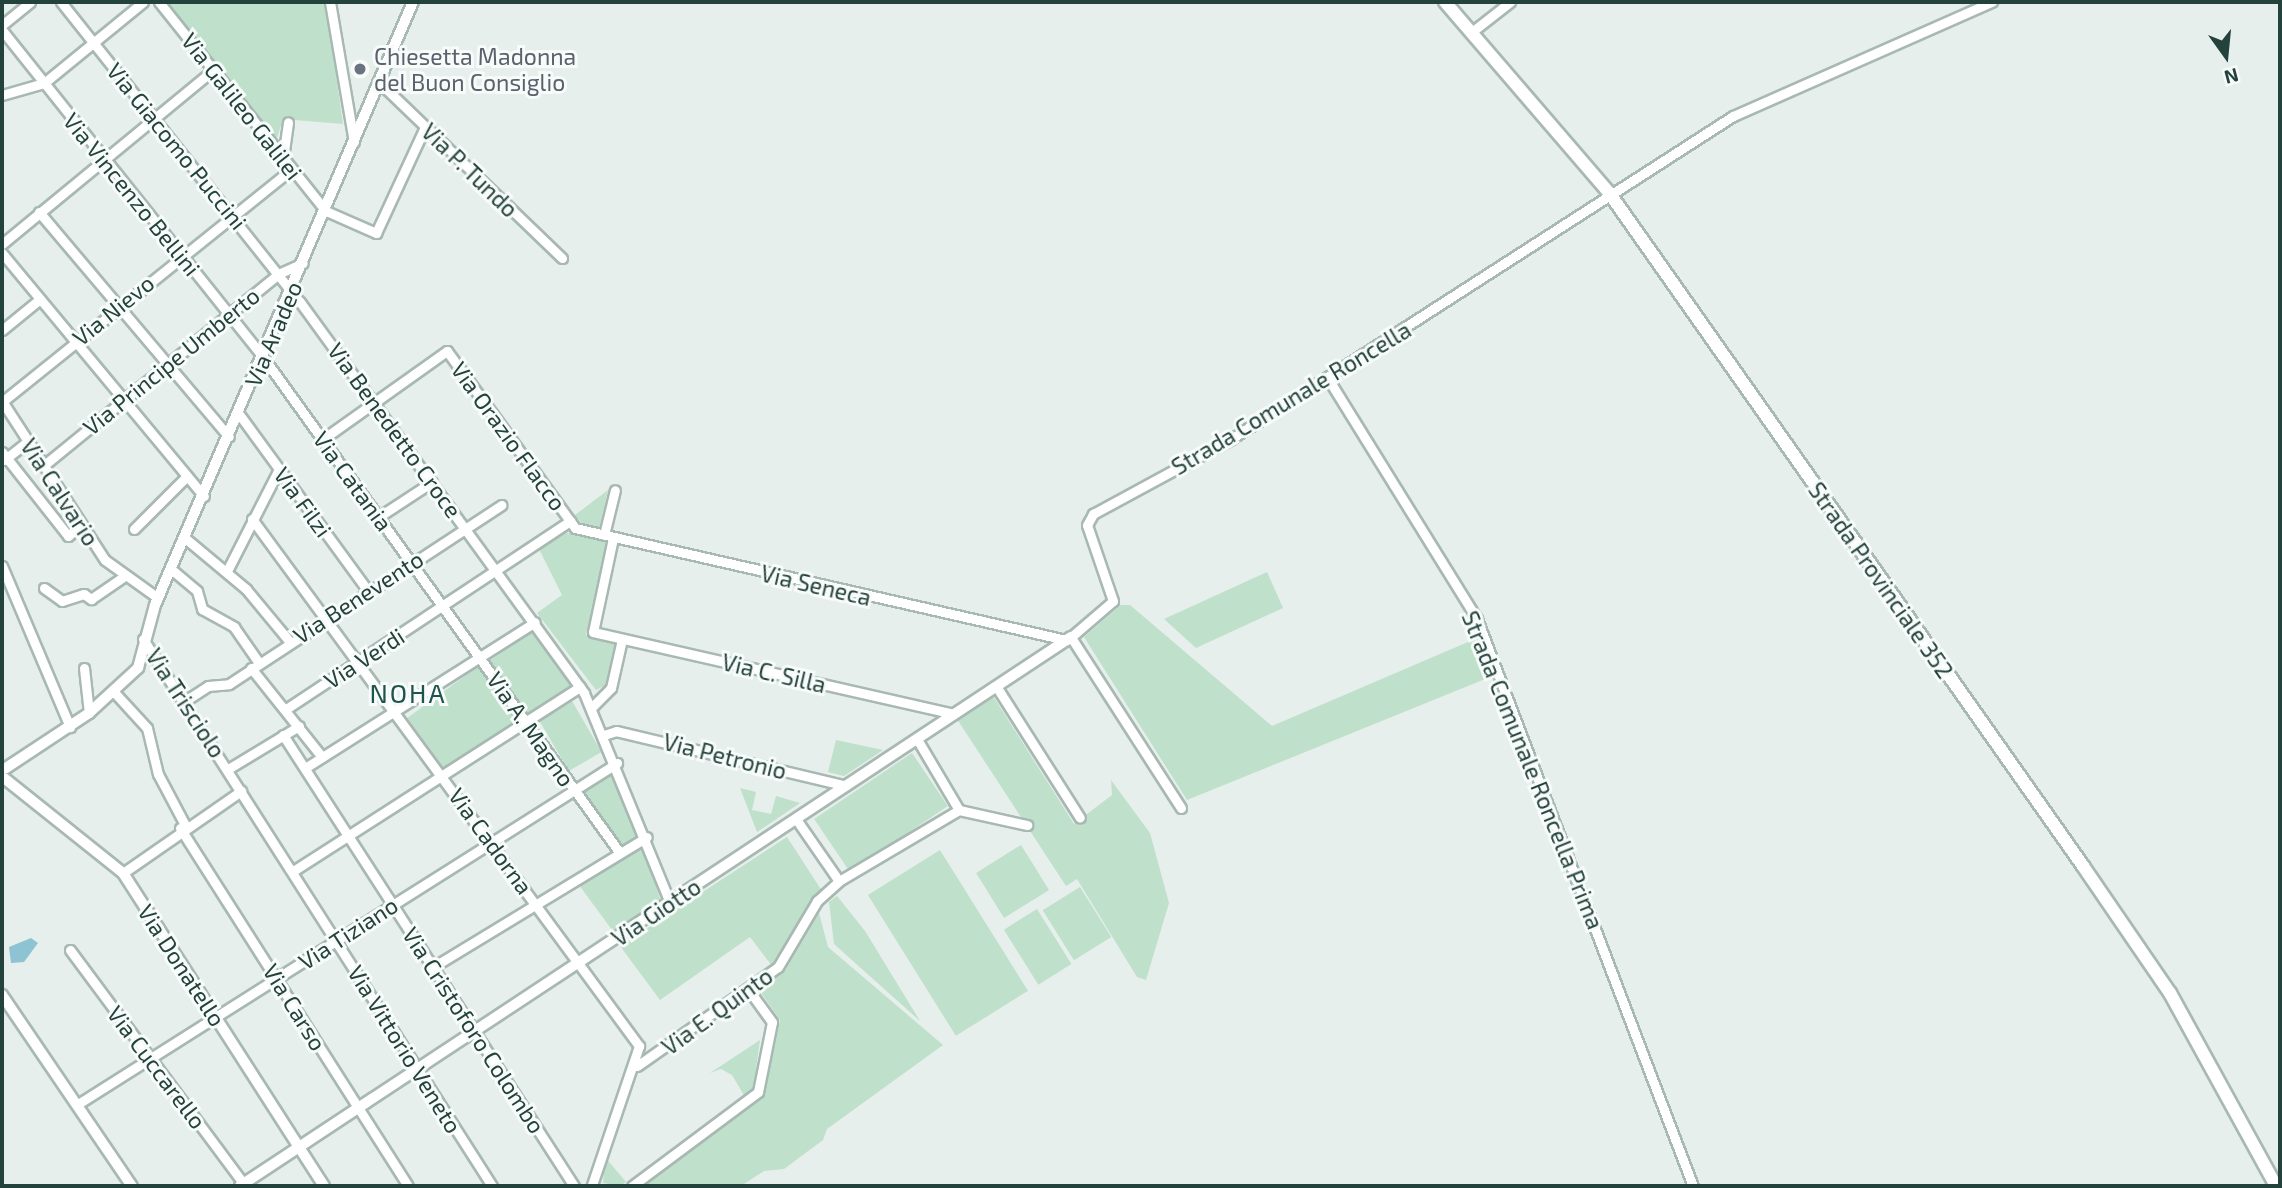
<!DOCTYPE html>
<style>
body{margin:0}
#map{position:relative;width:2282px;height:1188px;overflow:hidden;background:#e6efeb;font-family:"Exo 2",sans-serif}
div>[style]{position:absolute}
.green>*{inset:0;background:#bfe0ca;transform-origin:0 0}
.water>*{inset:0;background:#8ec3d4}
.roads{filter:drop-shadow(2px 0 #a8b8b3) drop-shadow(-2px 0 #a8b8b3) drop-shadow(0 2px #a8b8b3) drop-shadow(0 -2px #a8b8b3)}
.minor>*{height:9px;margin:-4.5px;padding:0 4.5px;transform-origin:4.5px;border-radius:4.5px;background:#fff}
.tertiary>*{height:10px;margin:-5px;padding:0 5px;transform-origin:5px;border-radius:5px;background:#fff}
.secondary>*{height:12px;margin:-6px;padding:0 6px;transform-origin:6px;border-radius:6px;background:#fff}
.dots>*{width:19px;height:19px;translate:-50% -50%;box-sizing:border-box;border:4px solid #f7fbf9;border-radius:50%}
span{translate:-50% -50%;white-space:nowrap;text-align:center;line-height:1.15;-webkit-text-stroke:6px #f7fbf9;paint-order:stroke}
.worship-label{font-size:23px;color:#5b616d}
.left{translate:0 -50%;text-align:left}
.street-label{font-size:23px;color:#24423c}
.quarter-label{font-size:26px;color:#1f544c;letter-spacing:2px}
.frame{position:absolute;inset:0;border:4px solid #24423c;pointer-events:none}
.north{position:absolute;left:2191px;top:21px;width:70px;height:70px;-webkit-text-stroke:5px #f7fbf9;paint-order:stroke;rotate:165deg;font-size:19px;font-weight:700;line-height:28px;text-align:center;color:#24423c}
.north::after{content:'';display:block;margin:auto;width:24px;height:32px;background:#24423c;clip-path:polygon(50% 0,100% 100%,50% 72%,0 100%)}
</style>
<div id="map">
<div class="green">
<div style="clip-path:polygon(165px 2px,326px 2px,343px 124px,283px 119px,276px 141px)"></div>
<div style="clip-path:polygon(608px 490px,599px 529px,583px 525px,575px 515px)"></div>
<div style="clip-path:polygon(567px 533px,607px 542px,586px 635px,616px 643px,606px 685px,596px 690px,537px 613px,562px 595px,538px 547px)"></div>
<div style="clip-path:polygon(1267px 572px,1283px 608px,1196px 648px,1164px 619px)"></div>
<div style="clip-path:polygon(1121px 605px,1130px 605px,1272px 726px,1482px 636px,1495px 675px,1187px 800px,1084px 637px)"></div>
<div style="left:534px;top:630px;width:68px;height:56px;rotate:55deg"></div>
<div style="left:480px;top:665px;width:68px;height:90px;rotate:54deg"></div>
<div style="clip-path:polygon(993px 696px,1074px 824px,1112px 795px,1111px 780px,1150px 833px,1169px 903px,1146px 980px,1137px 977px,1077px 879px,1066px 886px,957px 719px)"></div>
<div style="left:572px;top:701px;width:59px;height:38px;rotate:60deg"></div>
<div style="clip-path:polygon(836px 740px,883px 750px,844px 776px,828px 772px)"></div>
<div style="left:912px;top:753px;width:64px;height:118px;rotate:56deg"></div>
<div style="clip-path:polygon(614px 772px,639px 836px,621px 847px,582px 793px)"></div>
<div style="clip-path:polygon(740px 788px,756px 792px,752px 810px,771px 814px,776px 796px,800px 803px,757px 832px)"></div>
<div style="clip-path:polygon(787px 837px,822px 891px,776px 963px,772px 966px,750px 937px,660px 1000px,620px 946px)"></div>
<div style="clip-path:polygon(643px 845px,661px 902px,615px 934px,579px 885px)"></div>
<div style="left:1021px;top:845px;width:53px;height:53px;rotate:58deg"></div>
<div style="left:940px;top:850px;width:166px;height:85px;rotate:58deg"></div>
<div style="left:1080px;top:887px;width:59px;height:44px;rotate:58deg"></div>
<div style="clip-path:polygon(837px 896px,865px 931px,920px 1021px,834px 944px,829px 902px)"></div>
<div style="left:1037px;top:909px;width:65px;height:39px;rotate:58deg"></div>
<div style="clip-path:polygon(819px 913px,828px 947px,943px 1045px,827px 1129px,823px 1140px,784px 1169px,764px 1171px,741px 1186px,644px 1186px,763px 1098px,780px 1020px,760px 991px,785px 971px)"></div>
<div style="clip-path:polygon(760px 1040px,753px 1091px,745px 1097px,732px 1075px,721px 1069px,710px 1073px)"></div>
<div style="clip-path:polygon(605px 1157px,626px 1182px,620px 1186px,603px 1183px)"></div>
</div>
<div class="water">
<div style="clip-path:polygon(31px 938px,38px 943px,24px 962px,11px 963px,9px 947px)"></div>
</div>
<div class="roads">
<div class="minor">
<div style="left:61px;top:2px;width:384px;rotate:51.5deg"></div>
<div style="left:300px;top:302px;width:483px;rotate:54deg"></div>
<div style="left:584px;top:693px;width:227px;rotate:67.7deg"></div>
<div style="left:159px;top:2px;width:268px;rotate:51.4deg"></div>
<div style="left:326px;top:211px;width:55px;rotate:23.7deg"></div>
<div style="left:376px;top:233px;width:117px;rotate:-65.2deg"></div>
<div style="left:330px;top:2px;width:142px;rotate:80.3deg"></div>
<div style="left:2px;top:25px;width:36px;rotate:-39deg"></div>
<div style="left:2px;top:30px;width:418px;rotate:51.4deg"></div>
<div style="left:263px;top:357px;width:611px;rotate:54.26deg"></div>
<div style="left:1473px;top:31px;width:47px;rotate:-38.1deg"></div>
<div style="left:379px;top:82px;width:254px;rotate:43.9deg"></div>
<div style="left:2px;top:95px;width:44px;rotate:-15.9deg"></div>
<div style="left:44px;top:83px;width:128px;rotate:-39.3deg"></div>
<div style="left:283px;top:158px;width:36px;rotate:-82deg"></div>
<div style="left:39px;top:212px;width:294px;rotate:49.8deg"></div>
<div style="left:2px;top:244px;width:273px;rotate:-39.5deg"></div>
<div style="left:2px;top:253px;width:316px;rotate:50.3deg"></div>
<div style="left:2px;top:330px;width:49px;rotate:-39.2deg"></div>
<div style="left:1327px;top:377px;width:285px;rotate:58.2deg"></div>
<div style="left:1477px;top:619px;width:607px;rotate:69.15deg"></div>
<div style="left:2px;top:401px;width:189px;rotate:57.1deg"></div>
<div style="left:105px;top:560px;width:65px;rotate:35.6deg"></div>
<div style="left:2px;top:402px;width:372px;rotate:-38.8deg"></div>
<div style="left:239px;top:414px;width:219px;rotate:53.9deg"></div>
<div style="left:323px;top:439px;width:152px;rotate:-35.4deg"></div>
<div style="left:447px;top:351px;width:218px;rotate:54.1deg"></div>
<div style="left:575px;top:528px;width:504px;rotate:12.85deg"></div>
<div style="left:2px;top:452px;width:107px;rotate:51.8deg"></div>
<div style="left:68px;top:536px;width:16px;rotate:-40deg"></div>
<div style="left:4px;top:460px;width:29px;rotate:-38deg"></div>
<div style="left:43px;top:466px;width:303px;rotate:-39.2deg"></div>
<div style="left:278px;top:274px;width:27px;rotate:-24deg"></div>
<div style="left:380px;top:516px;width:62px;rotate:-33.2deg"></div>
<div style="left:252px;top:519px;width:654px;rotate:53.71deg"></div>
<div style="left:639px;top:1046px;width:147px;rotate:108.7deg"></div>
<div style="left:134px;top:529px;width:75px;rotate:-45deg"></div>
<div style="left:604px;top:535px;width:46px;rotate:-76.3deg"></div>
<div style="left:185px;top:538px;width:80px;rotate:39.9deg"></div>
<div style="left:246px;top:589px;width:69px;rotate:50.3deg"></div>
<div style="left:613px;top:538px;width:96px;rotate:102deg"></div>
<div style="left:593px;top:632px;width:370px;rotate:12.8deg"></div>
<div style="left:2px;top:566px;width:175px;rotate:67.1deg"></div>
<div style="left:171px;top:569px;width:34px;rotate:40deg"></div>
<div style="left:197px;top:591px;width:19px;rotate:74deg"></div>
<div style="left:202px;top:609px;width:37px;rotate:29deg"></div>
<div style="left:234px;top:627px;width:44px;rotate:55.2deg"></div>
<div style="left:227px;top:571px;width:114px;rotate:-63deg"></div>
<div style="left:44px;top:588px;width:22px;rotate:36deg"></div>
<div style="left:62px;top:601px;width:23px;rotate:-18deg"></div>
<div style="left:84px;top:594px;width:9px;rotate:36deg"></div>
<div style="left:91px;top:599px;width:42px;rotate:-34.4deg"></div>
<div style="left:143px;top:639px;width:649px;rotate:57.46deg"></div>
<div style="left:84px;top:668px;width:45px;rotate:83.7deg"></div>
<div style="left:251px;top:668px;width:114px;rotate:51.4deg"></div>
<div style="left:996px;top:686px;width:156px;rotate:57.5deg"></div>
<div style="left:114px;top:692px;width:49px;rotate:47.5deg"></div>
<div style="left:147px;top:728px;width:47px;rotate:76.6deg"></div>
<div style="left:158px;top:774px;width:58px;rotate:62.1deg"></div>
<div style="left:185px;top:701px;width:27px;rotate:-33deg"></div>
<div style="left:208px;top:686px;width:21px;rotate:-5deg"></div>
<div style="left:229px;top:684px;width:326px;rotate:-33.3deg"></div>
<div style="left:592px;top:707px;width:27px;rotate:-45deg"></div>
<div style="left:611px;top:688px;width:50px;rotate:-77.3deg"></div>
<div style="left:286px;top:709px;width:341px;rotate:-33.5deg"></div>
<div style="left:283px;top:735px;width:537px;rotate:57.17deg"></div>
<div style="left:604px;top:735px;width:13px;rotate:-18deg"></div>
<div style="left:616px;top:731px;width:236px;rotate:13.4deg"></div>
<div style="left:305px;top:768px;width:272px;rotate:-32.4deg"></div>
<div style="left:228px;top:769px;width:83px;rotate:-31.2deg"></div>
<div style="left:1181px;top:808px;width:203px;rotate:-122.8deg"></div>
<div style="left:1071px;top:637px;width:55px;rotate:-40.6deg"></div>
<div style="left:1113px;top:601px;width:80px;rotate:-108.9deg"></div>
<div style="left:1087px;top:525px;width:13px;rotate:-61deg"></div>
<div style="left:1093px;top:514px;width:157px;rotate:-28.5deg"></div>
<div style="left:1231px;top:439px;width:597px;rotate:-32.76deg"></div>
<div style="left:1733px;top:116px;width:283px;rotate:-23.8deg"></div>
<div style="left:959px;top:810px;width:70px;rotate:12.4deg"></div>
<div style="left:796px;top:819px;width:75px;rotate:55.3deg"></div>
<div style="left:180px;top:828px;width:424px;rotate:57.5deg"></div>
<div style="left:293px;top:871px;width:341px;rotate:-32.7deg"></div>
<div style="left:123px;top:873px;width:144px;rotate:-34.8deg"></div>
<div style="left:839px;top:881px;width:139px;rotate:-30.6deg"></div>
<div style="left:959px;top:810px;width:82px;rotate:-120.6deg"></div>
<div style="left:70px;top:950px;width:292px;rotate:53.4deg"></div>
<div style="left:433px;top:967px;width:250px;rotate:-31.3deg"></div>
<div style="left:637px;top:1066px;width:172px;rotate:-35.1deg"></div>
<div style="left:778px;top:967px;width:77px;rotate:-59.4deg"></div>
<div style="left:817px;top:901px;width:30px;rotate:-42deg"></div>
<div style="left:78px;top:1104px;width:638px;rotate:-32.32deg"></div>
<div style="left:632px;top:1186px;width:157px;rotate:-36.7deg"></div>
<div style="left:758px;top:1092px;width:71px;rotate:-78.7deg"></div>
<div style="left:772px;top:1022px;width:39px;rotate:-126deg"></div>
</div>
<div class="tertiary">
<div style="left:6px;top:768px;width:100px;rotate:-33.5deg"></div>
<div style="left:89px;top:713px;width:67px;rotate:-42.6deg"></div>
<div style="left:138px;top:668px;width:65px;rotate:-74.9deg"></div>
<div style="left:155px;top:605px;width:656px;rotate:-66.84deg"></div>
<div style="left:4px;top:778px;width:152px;rotate:38.6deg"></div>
<div style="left:123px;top:873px;width:372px;rotate:57.3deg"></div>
<div style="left:2px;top:995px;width:231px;rotate:55.8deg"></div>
<div style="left:240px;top:1186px;width:996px;rotate:-33.45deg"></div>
</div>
<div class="secondary">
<div style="left:1445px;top:2px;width:253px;rotate:49.3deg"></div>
<div style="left:1610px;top:194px;width:822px;rotate:54.86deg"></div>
<div style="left:2083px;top:866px;width:154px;rotate:55.6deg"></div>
<div style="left:2170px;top:993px;width:220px;rotate:61.2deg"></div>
</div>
</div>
<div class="dots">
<div style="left:360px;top:69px;background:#6b7280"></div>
</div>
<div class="worship-label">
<span class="left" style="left:374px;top:69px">Chiesetta Madonna<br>del Buon Consiglio</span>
</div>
<div class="street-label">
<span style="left:242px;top:106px;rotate:52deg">Via Galileo Galilei</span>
<span style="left:177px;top:146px;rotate:51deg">Via Giacomo Puccini</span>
<span style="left:470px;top:170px;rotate:44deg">Via P. Tundo</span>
<span style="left:132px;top:194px;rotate:51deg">Via Vincenzo Bellini</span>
<span style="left:113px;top:310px;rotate:-39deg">Via Nievo</span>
<span style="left:273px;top:334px;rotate:-67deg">Via Aradeo</span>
<span style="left:171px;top:361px;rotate:-39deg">Via Principe Umberto</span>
<span style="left:1291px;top:398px;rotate:-31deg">Strada Comunale Roncella</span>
<span style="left:395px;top:430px;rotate:54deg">Via Benedetto Croce</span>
<span style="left:509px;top:436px;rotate:54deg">Via Orazio Flacco</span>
<span style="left:353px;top:481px;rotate:54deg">Via Catania</span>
<span style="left:60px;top:492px;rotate:57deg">Via Calvario</span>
<span style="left:303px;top:502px;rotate:54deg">Via Filzi</span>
<span style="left:1881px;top:580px;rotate:55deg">Strada Provinciale 352</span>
<span style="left:816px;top:585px;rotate:13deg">Via Seneca</span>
<span style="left:358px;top:597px;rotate:-33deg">Via Benevento</span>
<span style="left:364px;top:658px;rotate:-33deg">Via Verdi</span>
<span style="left:774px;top:673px;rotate:13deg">Via C. Silla</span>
<span style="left:186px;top:703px;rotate:57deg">Via Trisciolo</span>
<span style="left:531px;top:729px;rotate:55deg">Via A. Magno</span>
<span style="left:725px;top:756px;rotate:14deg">Via Petronio</span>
<span style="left:1533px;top:770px;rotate:68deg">Strada Comunale Roncella Prima</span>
<span style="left:491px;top:841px;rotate:54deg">Via Cadorna</span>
<span style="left:656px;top:912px;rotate:-34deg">Via Giotto</span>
<span style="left:348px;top:933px;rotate:-33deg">Via Tiziano</span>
<span style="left:182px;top:965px;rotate:57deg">Via Donatello</span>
<span style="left:295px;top:1007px;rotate:58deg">Via Carso</span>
<span style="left:717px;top:1011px;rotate:-36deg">Via E. Quinto</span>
<span style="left:474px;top:1030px;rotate:57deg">Via Cristoforo Colombo</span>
<span style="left:405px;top:1049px;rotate:58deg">Via Vittorio Veneto</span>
<span style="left:157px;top:1067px;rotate:53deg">Via Cuccarello</span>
</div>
<div class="quarter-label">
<span style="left:408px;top:693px">NOHA</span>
</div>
<div class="frame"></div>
<div class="north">N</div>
</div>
